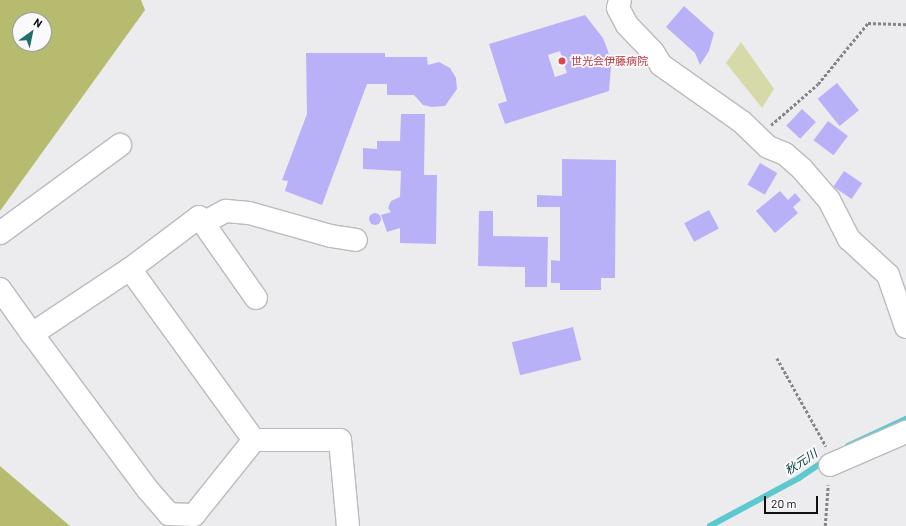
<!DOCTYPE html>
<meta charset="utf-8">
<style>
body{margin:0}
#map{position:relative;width:906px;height:526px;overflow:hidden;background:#ececef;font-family:Barlow,"Noto Sans JP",sans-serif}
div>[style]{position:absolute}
.green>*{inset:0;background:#d6daa9}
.forest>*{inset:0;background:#b7bb6f}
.stream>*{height:5.5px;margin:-2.75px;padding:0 2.75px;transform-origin:2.75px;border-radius:2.75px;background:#5dc9ce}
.building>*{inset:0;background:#b9b1f7;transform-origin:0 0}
.round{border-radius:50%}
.path>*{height:2.5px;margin-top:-1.25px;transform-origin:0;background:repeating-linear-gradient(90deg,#858587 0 3px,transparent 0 5px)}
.roads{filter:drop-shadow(1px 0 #bbbbbd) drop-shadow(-1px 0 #bbbbbd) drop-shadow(0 1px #bbbbbd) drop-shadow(0 -1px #bbbbbd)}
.minor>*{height:22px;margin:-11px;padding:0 11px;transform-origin:11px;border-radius:11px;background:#fff}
.dots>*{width:11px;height:11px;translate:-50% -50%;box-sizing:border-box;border:2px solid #faf9fc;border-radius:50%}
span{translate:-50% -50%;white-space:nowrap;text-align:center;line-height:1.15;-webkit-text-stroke:3.5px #faf9fc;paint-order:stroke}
.health-label{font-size:11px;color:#be3a42}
.left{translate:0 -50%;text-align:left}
.water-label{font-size:12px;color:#003437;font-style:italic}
.north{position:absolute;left:12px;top:12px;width:40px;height:40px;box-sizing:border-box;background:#faf9fc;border:1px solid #9c9c9e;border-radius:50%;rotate:33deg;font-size:11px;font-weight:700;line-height:16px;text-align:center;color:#101011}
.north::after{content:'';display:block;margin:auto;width:14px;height:18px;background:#226d6c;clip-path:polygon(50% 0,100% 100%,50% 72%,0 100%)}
.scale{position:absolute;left:764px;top:496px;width:54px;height:18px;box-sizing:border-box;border:2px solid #101011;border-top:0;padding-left:5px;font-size:12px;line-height:14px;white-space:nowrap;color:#101011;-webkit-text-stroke:3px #faf9fc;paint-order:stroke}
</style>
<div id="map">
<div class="green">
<div style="clip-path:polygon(741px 42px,774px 89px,762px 108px,726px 63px)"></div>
</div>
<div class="forest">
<div style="clip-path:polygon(evenodd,0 0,141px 0,145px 10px,0 211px,0 0,20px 20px,44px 20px,44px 44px,20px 44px,20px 20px)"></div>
<div style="clip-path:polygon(0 466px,70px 526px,0 526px)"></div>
</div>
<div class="stream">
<div style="left:848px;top:446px;width:64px;rotate:-25deg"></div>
<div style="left:710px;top:526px;width:101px;rotate:-28.3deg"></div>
<div style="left:799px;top:478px;width:30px;rotate:-34deg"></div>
</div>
<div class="building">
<div style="clip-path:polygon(684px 6px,714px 33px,709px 51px,700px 65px,695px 53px,666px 27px)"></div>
<div style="clip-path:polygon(evenodd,585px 15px,603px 38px,608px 51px,611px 66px,609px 91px,505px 124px,498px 104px,507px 101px,489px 44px,585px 15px,560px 51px,567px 73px,555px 77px,548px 55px,560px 51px)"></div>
<div style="clip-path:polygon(306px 53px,385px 53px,385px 57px,427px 57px,428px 65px,439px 62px,450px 68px,456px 78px,457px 89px,445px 106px,432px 107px,423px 105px,414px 95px,387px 95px,387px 84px,367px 84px,322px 205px,285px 191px,288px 181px,282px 180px,307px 114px)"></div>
<div style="left:837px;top:83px;width:35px;height:25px;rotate:51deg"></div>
<div style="left:802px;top:109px;width:19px;height:23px;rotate:43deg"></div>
<div style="clip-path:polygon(401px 114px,425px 114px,424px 175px,437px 175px,436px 244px,400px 243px,400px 228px,387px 232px,381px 215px,391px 212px,388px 208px,391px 201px,400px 197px,401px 171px,363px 169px,363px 148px,377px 149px,377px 141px,400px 141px)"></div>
<div style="left:828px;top:121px;width:25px;height:24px;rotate:37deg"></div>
<div style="clip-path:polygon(562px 159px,616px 160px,615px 278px,601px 278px,601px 290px,560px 290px,560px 283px,551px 283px,551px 260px,560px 261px,560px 207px,537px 207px,537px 195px,562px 196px)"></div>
<div style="left:760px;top:163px;width:20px;height:25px;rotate:30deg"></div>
<div style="left:844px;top:171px;width:22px;height:19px;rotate:34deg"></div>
<div style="clip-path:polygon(780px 191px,788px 200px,795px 193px,801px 200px,793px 207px,798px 213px,775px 233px,756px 211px)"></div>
<div style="left:709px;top:210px;width:21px;height:28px;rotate:62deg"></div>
<div style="clip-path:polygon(479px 211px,493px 211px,493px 236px,548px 237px,547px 287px,525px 287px,525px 267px,478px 266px)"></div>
<div class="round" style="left:369px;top:213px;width:12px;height:12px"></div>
<div style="left:573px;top:327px;width:34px;height:63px;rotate:76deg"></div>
</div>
<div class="path">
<div style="left:771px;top:125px;width:62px;rotate:-41.1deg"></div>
<div style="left:818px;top:84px;width:79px;rotate:-50.7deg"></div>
<div style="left:868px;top:23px;width:38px;rotate:2deg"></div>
<div style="left:777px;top:358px;width:101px;rotate:60.9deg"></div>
<div style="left:825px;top:526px;width:41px;rotate:-85.8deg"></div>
</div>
<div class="roads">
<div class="minor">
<div style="left:620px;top:0;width:8px;rotate:104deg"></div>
<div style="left:618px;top:8px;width:19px;rotate:62deg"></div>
<div style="left:627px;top:25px;width:37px;rotate:46deg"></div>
<div style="left:653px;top:52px;width:15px;rotate:58deg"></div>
<div style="left:661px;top:65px;width:99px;rotate:35.1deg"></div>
<div style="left:742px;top:122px;width:36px;rotate:44deg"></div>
<div style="left:768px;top:147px;width:18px;rotate:22deg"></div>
<div style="left:785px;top:154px;width:23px;rotate:41deg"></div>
<div style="left:802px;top:169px;width:41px;rotate:48.9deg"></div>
<div style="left:829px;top:200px;width:44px;rotate:62.9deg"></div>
<div style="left:849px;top:239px;width:53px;rotate:42.7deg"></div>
<div style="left:888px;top:275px;width:55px;rotate:70.9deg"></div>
<div style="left:203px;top:223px;width:26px;rotate:-28deg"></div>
<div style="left:226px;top:211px;width:23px;rotate:5deg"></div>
<div style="left:249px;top:213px;width:85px;rotate:15.7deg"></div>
<div style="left:331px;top:236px;width:25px;rotate:9deg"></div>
<div style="left:0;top:233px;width:149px;rotate:-36.3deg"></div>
<div style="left:130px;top:269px;width:211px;rotate:54.1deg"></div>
<div style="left:0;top:289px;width:55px;rotate:54.6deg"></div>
<div style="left:254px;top:440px;width:96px;rotate:128.7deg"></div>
<div style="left:194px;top:515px;width:25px;rotate:-178deg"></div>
<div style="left:169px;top:514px;width:32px;rotate:-131deg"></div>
<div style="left:148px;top:490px;width:194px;rotate:-126.6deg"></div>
<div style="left:32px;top:334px;width:118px;rotate:-33.6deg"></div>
<div style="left:130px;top:269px;width:86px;rotate:-37deg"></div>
<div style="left:199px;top:217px;width:99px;rotate:54.9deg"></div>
<div style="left:254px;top:440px;width:86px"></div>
<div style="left:340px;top:440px;width:86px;rotate:84.7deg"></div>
<div style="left:830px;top:465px;width:83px;rotate:-23.5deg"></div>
</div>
</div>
<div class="dots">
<div style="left:562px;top:61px;background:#e0444e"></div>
</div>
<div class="health-label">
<span class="left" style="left:571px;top:61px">世光会伊藤病院</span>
</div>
<div class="water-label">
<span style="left:801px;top:462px;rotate:-33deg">秋元川</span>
</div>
<div class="north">N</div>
<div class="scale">20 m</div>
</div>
